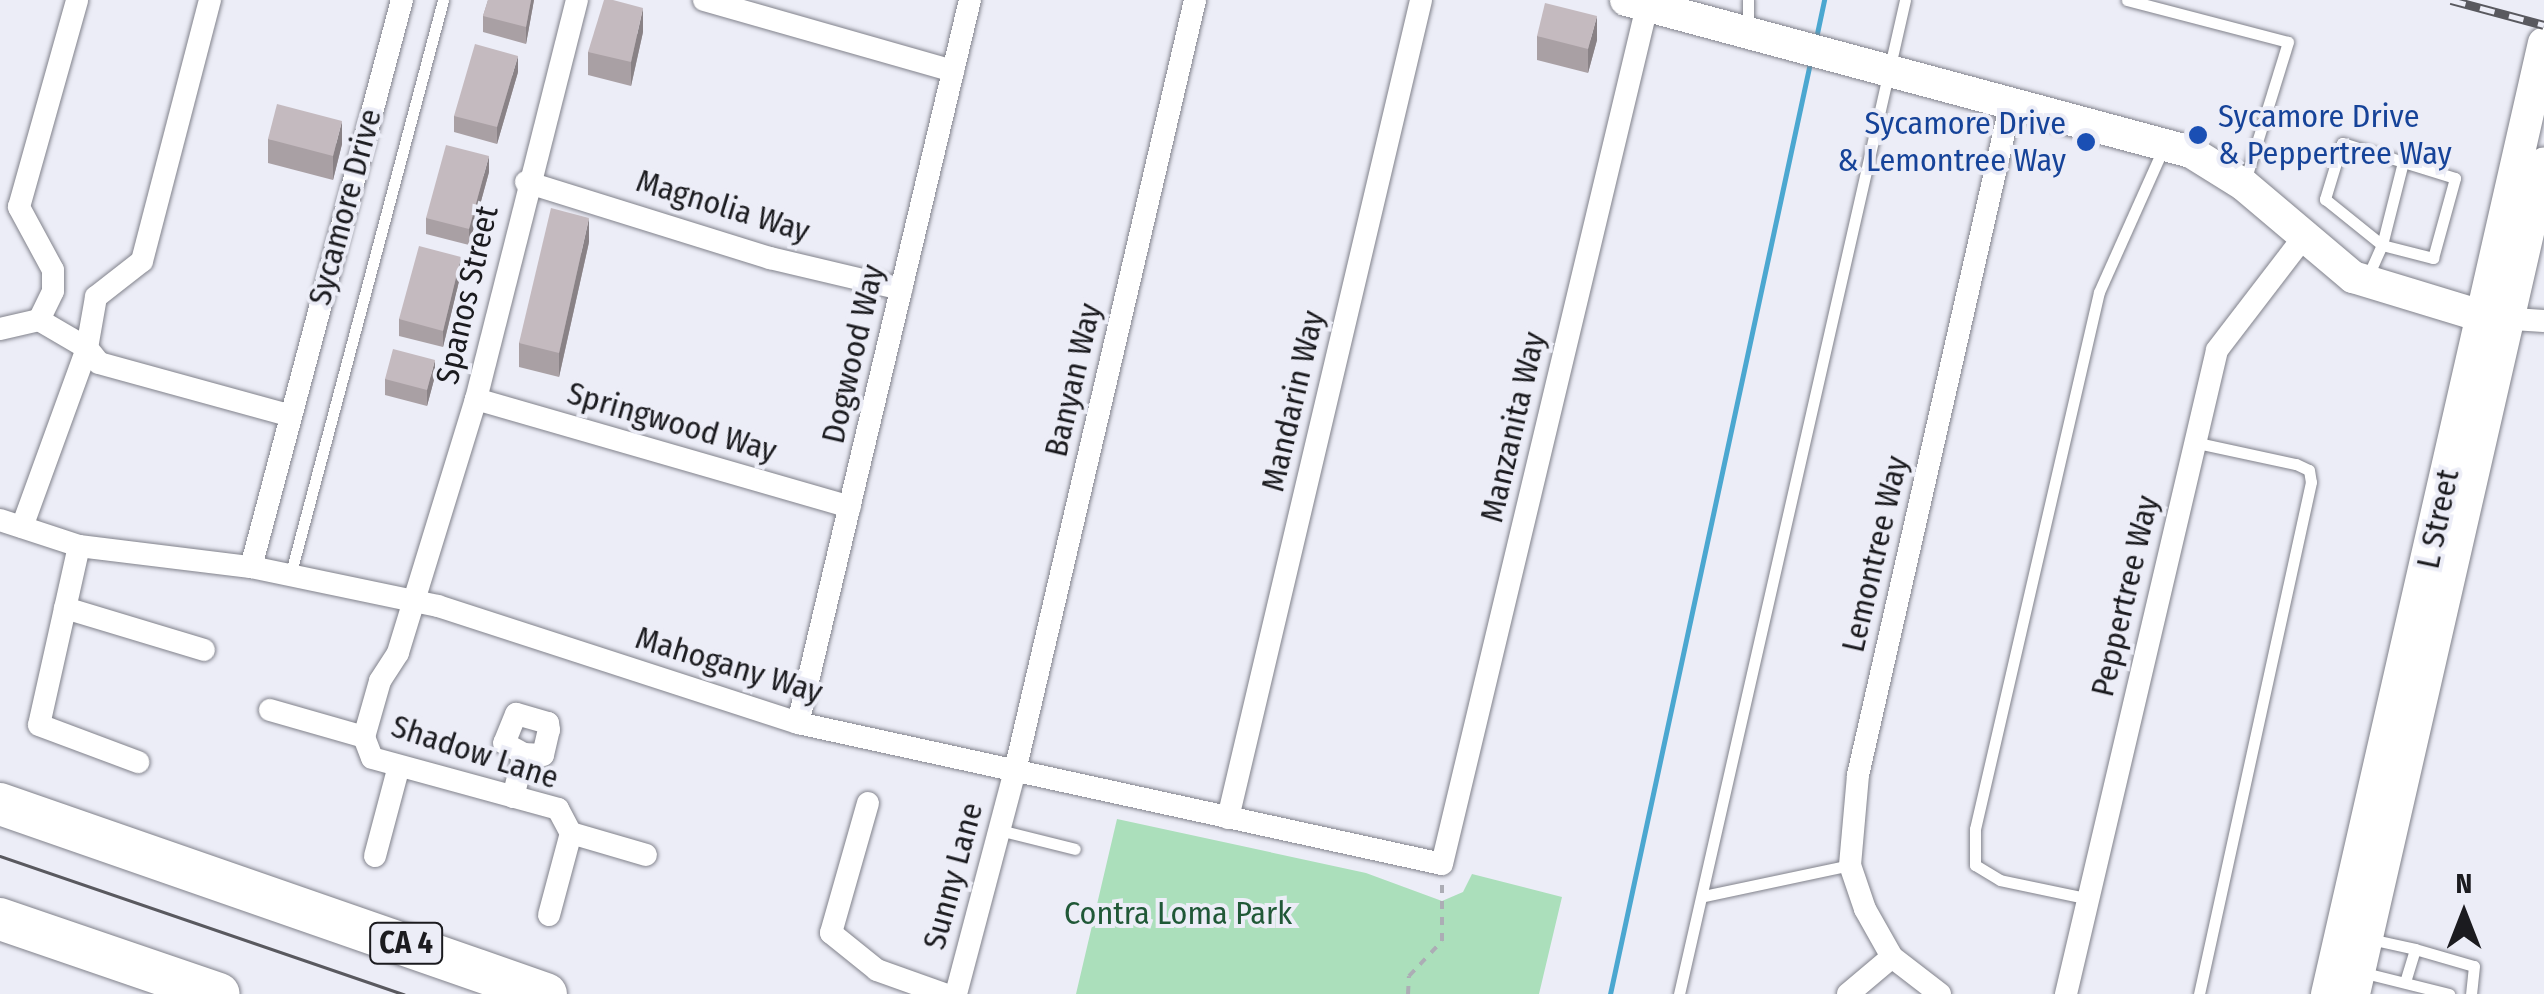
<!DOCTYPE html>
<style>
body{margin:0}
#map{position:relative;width:2544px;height:994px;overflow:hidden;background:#ecedf7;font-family:"Fira Sans Condensed",sans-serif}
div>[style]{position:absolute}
.green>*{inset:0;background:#abdfbb}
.stream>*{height:5px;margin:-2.5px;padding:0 2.5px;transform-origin:2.5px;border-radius:2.5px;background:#4ba7d0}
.path>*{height:4px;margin-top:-2px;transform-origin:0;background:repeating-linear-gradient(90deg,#acadb5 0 8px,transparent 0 16px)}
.roads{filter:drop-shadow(0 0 2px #81828b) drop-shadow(0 0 2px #81828b)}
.lane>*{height:11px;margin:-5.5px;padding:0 5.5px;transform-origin:5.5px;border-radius:5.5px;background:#fff}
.street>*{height:22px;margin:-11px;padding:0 11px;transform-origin:11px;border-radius:11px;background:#fff}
.secondary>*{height:32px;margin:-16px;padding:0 16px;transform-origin:16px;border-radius:16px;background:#fff}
.highway>*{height:42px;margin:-21px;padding:0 21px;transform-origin:21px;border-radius:21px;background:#fff}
.tram>*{height:2.5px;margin:-1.25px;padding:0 1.25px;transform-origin:1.25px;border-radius:1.25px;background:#59595f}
.rail>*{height:9px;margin-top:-4.5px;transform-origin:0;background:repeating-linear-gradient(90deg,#ecedf7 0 15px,#59595f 0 30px);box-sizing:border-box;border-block:2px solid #59595f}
.wall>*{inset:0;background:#a9a0a4}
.shaded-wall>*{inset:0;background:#898286}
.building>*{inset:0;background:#c4babf}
.dots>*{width:28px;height:28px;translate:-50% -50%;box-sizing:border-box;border:5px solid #ecedf7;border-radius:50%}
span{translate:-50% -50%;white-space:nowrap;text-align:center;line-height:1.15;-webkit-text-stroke:8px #ecedf7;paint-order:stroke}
.shield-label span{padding:2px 8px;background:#ecedf7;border:2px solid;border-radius:8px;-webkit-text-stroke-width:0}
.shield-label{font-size:30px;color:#1b1b1f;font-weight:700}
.transit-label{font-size:32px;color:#164399}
.left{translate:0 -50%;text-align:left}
.right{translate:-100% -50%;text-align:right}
.street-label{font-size:32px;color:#1b1b1f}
.park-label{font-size:32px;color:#205837}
.north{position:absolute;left:2414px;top:864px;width:100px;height:100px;-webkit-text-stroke:8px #ecedf7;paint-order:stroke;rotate:0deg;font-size:28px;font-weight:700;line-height:40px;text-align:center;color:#1b1b1f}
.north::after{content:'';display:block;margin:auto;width:35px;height:45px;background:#1b1b1f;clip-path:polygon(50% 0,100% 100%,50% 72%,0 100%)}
</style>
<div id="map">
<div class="green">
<i style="clip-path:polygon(1117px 819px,1366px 873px,1442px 901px,1463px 892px,1472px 874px,1562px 897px,1539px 994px,1076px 994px)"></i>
</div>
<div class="stream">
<i style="left:1816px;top:38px;width:39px;rotate:-78deg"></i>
<i style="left:1610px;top:994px;width:952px;rotate:-77.88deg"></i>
</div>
<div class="path">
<i style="left:1408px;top:994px;width:18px;rotate:-87deg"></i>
<i style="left:1409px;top:976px;width:48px;rotate:-46.7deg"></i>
<i style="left:1442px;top:941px;width:57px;rotate:-90deg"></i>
</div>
<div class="roads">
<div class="lane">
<i style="left:2127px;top:0;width:166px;rotate:14.6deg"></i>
<i style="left:2288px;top:42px;width:145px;rotate:107.2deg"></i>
<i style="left:1748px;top:28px;width:28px;rotate:-90deg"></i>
<i style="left:2368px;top:276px;width:34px;rotate:-66deg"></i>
<i style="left:2382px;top:245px;width:53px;rotate:14.3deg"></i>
<i style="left:2433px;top:258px;width:83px;rotate:-74.6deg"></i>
<i style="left:2455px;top:178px;width:118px;rotate:-162.8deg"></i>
<i style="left:2342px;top:143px;width:59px;rotate:106.9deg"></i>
<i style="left:2325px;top:199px;width:73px;rotate:38.9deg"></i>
<i style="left:2382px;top:245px;width:86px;rotate:-75.8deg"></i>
<i style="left:2193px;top:442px;width:105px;rotate:12.1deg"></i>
<i style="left:2296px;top:464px;width:14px;rotate:25deg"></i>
<i style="left:2309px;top:470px;width:12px;rotate:81deg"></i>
<i style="left:2311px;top:482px;width:524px;rotate:102.34deg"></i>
<i style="left:290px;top:576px;width:596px;rotate:-75.12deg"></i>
<i style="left:999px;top:830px;width:78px;rotate:14deg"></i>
<i style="left:1704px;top:896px;width:149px;rotate:-12deg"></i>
<i style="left:2090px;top:899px;width:92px;rotate:-168.1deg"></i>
<i style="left:2000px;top:880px;width:29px;rotate:-149deg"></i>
<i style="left:1975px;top:865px;width:36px;rotate:-90deg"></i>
<i style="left:1975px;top:829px;width:551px;rotate:-77deg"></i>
<i style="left:2099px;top:292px;width:159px;rotate:-65.9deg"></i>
<i style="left:2370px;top:939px;width:46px;rotate:12.5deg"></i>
<i style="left:2361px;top:972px;width:91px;rotate:14deg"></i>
<i style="left:2405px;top:982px;width:34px;rotate:-73deg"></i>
<i style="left:2415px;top:949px;width:61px;rotate:16.1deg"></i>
<i style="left:2474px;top:966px;width:28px;rotate:96deg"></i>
<i style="left:1679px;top:994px;width:1019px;rotate:-77.19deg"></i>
</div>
<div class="street">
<i style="left:577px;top:0;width:412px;rotate:104.2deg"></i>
<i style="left:476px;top:399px;width:266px;rotate:107.1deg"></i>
<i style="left:398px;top:653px;width:33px;rotate:123deg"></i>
<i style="left:380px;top:681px;width:58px;rotate:105.9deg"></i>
<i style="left:364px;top:737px;width:22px;rotate:69deg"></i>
<i style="left:372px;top:758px;width:193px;rotate:15.3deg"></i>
<i style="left:558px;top:809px;width:27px;rotate:62deg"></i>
<i style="left:571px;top:833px;width:78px;rotate:16.3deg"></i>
<i style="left:704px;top:0;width:259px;rotate:15.9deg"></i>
<i style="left:526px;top:182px;width:256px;rotate:17.3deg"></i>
<i style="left:770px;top:258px;width:135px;rotate:13.3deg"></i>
<i style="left:2498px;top:318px;width:46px;rotate:3.7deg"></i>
<i style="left:39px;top:320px;width:32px;rotate:-64deg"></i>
<i style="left:53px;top:291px;width:21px;rotate:-90deg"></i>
<i style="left:53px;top:270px;width:72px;rotate:-118.4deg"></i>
<i style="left:19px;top:207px;width:215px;rotate:-74.3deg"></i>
<i style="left:0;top:329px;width:40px;rotate:-13deg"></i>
<i style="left:39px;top:320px;width:56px;rotate:30.3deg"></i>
<i style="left:87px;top:348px;width:19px;rotate:51deg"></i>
<i style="left:99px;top:363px;width:196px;rotate:15.4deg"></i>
<i style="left:476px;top:399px;width:389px;rotate:16.1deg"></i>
<i style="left:0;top:520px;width:83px;rotate:18.2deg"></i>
<i style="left:79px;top:546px;width:173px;rotate:7deg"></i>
<i style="left:251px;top:567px;width:191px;rotate:11.8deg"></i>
<i style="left:438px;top:606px;width:379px;rotate:18deg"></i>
<i style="left:798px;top:723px;width:659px;rotate:12.35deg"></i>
<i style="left:1442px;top:864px;width:882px;rotate:-76.56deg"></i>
<i style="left:22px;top:527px;width:190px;rotate:-70deg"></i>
<i style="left:87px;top:348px;width:52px;rotate:-80deg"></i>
<i style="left:96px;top:297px;width:58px;rotate:-38deg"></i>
<i style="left:142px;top:261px;width:270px;rotate:-75.4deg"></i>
<i style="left:79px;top:546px;width:183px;rotate:102.6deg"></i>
<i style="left:39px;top:725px;width:106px;rotate:20.5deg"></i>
<i style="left:251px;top:567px;width:587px;rotate:-75.09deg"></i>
<i style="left:65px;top:608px;width:145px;rotate:16.8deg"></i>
<i style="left:270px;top:710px;width:98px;rotate:16deg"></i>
<i style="left:798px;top:723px;width:743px;rotate:-76.62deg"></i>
<i style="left:513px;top:797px;width:44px;rotate:-75.7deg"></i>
<i style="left:524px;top:754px;width:19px;rotate:3deg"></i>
<i style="left:543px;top:755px;width:26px;rotate:-77deg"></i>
<i style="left:549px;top:730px;width:7px;rotate:-98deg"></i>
<i style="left:548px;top:723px;width:33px;rotate:-164deg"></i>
<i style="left:516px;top:714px;width:31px;rotate:112deg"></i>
<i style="left:504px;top:743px;width:23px;rotate:29deg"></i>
<i style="left:868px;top:803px;width:135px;rotate:105.9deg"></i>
<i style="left:831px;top:933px;width:59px;rotate:38.8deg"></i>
<i style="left:877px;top:970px;width:71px;rotate:19.7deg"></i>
<i style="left:1228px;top:818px;width:840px;rotate:-76.72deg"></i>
<i style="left:375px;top:856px;width:93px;rotate:-75.1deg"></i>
<i style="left:549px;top:915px;width:85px;rotate:-75deg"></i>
<i style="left:956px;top:994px;width:227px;rotate:-75.2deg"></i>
<i style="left:1014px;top:775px;width:796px;rotate:-76.85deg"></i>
<i style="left:1848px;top:994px;width:57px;rotate:-40.1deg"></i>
<i style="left:1940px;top:994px;width:61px;rotate:-142.4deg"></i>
<i style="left:1892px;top:957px;width:55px;rotate:-119.4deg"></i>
<i style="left:1865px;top:909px;width:46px;rotate:-108.8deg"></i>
<i style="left:1850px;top:865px;width:90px;rotate:-84.9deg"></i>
<i style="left:1858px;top:775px;width:690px;rotate:-77.19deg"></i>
<i style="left:2066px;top:994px;width:661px;rotate:-76.8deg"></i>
<i style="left:2217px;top:350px;width:141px;rotate:-52.5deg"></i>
</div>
<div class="secondary">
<i style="left:1626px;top:0;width:585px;rotate:15.06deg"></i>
<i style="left:2191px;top:152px;width:62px;rotate:31.9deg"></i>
<i style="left:2244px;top:185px;width:143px;rotate:40.2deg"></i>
<i style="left:2353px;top:277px;width:134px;rotate:16.9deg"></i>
<i style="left:2327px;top:994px;width:975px;rotate:-77.15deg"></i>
<i style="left:2354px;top:994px;width:852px;rotate:-77.12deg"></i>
</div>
<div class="highway">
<i style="left:0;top:804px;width:578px;rotate:19.19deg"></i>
<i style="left:0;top:919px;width:231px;rotate:18.9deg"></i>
</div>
</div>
<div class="tram">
<i style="left:0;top:856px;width:427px;rotate:18.9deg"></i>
</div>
<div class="rail">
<i style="left:2451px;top:0;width:96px;rotate:15deg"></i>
</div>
<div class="wall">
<i style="clip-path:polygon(488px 0,534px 0,526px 44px,483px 32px,483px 16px)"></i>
<i style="clip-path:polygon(643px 32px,631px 86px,588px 75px,588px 52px)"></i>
<i style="clip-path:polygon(1537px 36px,1597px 40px,1588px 73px,1537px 60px)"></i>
<i style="clip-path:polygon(518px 72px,497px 144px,454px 132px,454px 116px)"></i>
<i style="clip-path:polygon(268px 139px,342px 144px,333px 180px,268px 163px)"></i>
<i style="clip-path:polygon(489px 172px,469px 245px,426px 234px,426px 218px)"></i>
<i style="clip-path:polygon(589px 242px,559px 377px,519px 367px,519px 343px)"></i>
<i style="clip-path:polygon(461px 273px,443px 347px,399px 336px,399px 319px)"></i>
<i style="clip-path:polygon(435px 376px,427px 406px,385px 395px,385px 379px)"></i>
</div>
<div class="shaded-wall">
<i style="clip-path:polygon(531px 0,534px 0,526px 44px,526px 27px)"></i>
<i style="clip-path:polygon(643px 8px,643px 32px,631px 86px,631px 62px)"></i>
<i style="clip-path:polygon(1597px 16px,1597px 40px,1588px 73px,1588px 49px)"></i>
<i style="clip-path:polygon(518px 56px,518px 72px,497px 144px,497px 127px)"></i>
<i style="clip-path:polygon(342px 121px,342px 144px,333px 180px,333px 156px)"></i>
<i style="clip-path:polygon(489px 156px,489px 172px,469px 245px,469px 229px)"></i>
<i style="clip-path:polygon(589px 218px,589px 242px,559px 377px,559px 353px)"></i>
<i style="clip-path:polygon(461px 257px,461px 273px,443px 347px,443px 331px)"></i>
<i style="clip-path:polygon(435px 360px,435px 376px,427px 406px,427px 390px)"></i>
</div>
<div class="building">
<i style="clip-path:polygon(488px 0,531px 0,526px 27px,483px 16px)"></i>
<i style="clip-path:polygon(604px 0,613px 0,643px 8px,631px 62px,588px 52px)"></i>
<i style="clip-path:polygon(1545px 3px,1597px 16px,1588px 49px,1537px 36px)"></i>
<i style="clip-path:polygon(475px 44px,518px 56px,497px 127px,454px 116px)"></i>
<i style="clip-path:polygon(277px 104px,342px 121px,333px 156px,268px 139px)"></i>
<i style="clip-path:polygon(446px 145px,489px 156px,469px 229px,426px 218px)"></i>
<i style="clip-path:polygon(551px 208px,589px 218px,559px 353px,519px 343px)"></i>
<i style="clip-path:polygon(419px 246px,461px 257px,443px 331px,399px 319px)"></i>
<i style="clip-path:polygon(393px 349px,435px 360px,427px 390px,385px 379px)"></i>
</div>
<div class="dots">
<i style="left:2198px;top:135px;background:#1a4fb4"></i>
<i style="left:2086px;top:142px;background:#1a4fb4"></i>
</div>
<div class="shield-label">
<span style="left:406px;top:943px">CA 4</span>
</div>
<div class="transit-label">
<span class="left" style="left:2218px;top:135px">Sycamore Drive<br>&amp; Peppertree Way</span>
<span class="right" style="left:2066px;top:142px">Sycamore Drive<br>&amp; Lemontree Way</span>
</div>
<div class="street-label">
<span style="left:723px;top:206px;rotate:17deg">Magnolia Way</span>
<span style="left:345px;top:207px;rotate:-75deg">Sycamore Drive</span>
<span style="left:467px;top:295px;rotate:-77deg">Spanos Street</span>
<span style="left:853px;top:354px;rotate:-77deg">Dogwood Way</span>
<span style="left:1073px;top:380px;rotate:-77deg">Banyan Way</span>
<span style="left:1293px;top:401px;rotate:-77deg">Mandarin Way</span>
<span style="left:672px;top:422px;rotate:16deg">Springwood Way</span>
<span style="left:1513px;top:427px;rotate:-77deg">Manzanita Way</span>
<span style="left:2438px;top:519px;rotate:-78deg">L Street</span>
<span style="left:1875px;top:554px;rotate:-77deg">Lemontree Way</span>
<span style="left:2125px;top:596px;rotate:-77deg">Peppertree Way</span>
<span style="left:729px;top:665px;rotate:17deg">Mahogany Way</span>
<span style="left:475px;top:752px;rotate:18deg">Shadow Lane</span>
<span style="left:953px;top:876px;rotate:-75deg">Sunny Lane</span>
</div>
<div class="park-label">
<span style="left:1178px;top:913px">Contra Loma Park</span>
</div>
<div class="north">N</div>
</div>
